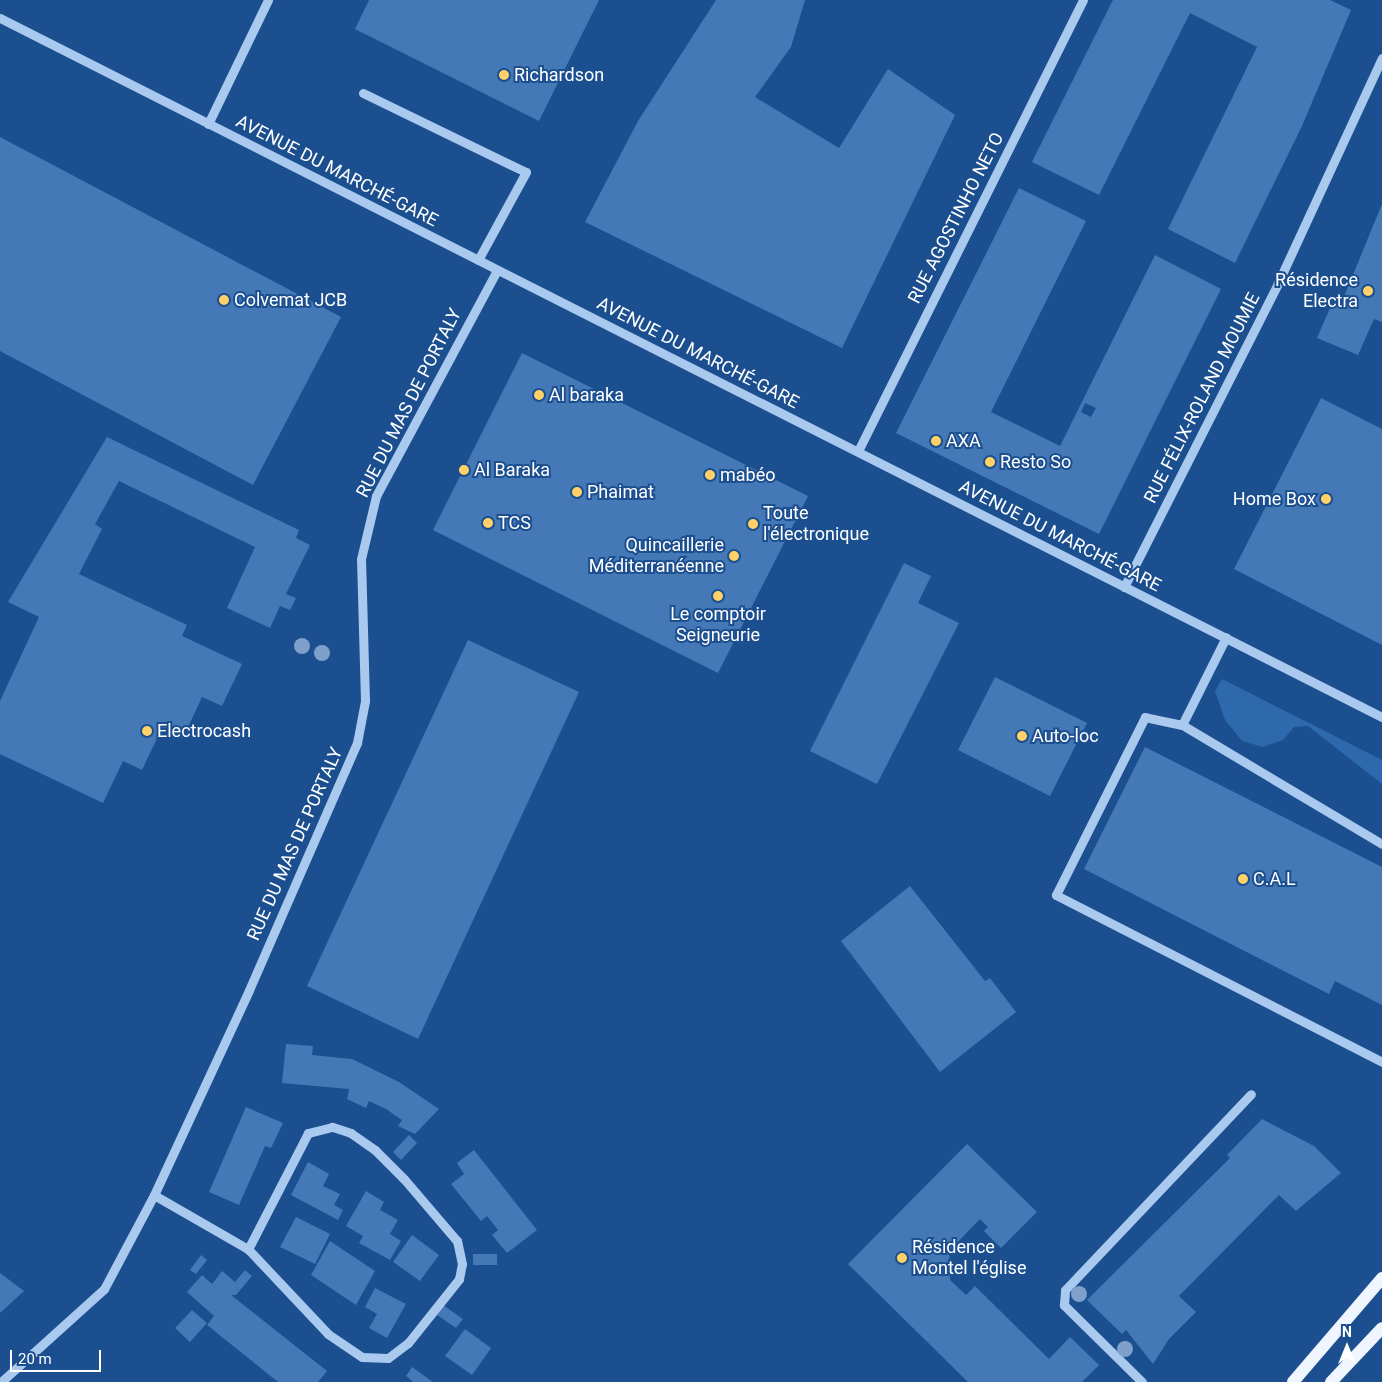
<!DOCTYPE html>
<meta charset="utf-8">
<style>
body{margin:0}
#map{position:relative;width:1382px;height:1382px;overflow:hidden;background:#1b4f8f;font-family:Roboto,sans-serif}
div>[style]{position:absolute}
.green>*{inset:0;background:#2e69ad}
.building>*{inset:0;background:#4478b7}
.minor>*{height:9px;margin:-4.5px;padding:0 4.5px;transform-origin:4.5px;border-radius:4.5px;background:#a9c9ee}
.major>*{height:12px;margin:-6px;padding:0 6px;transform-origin:6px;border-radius:6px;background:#f0f6ff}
.trees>*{width:16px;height:16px;margin:-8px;border-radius:50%;background:#7ea0ca}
.dots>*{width:14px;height:14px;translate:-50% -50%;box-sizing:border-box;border:2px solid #1b4f8f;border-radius:50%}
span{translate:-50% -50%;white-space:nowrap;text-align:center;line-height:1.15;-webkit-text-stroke:4px #1b4f8f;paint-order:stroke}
.poi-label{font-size:18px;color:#fff}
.left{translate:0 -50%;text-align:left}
.right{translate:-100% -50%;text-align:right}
.street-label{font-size:18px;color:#fff}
.north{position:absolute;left:1322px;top:1322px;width:50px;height:50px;-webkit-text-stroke:4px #1b4f8f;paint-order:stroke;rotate:0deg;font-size:14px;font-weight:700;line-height:20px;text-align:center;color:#fff}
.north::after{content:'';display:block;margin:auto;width:18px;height:22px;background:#fff;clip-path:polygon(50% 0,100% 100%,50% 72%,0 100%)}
.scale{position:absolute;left:10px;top:1350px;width:91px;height:22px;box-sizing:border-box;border:2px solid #fff;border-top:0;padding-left:6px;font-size:15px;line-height:18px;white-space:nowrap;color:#fff;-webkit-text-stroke:4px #1b4f8f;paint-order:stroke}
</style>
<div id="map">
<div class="green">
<i style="clip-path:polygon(1222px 679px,1382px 760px,1382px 784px,1308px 726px,1294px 727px,1283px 740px,1263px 747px,1242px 741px,1225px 720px,1215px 691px)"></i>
</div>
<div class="building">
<i style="clip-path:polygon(369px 0,599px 0,539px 121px,355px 29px)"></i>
<i style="clip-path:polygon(716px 0,805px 0,791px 47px,755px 97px,839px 148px,888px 69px,955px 115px,842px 348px,585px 222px,638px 121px)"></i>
<i style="clip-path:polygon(1113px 0,1330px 0,1351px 10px,1302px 126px,1235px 263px,1168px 229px,1257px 47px,1190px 13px,1099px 195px,1032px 162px)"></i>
<i style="clip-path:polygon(0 137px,341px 317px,253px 485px,0 351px)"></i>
<i style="clip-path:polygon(evenodd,1019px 188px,1086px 221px,991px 412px,1060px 446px,1155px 255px,1221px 289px,1099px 534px,896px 433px,1019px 188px,1085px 403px,1096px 408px,1091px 417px,1081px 412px,1085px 403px)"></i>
<i style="clip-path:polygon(1382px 204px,1382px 322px,1374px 319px,1358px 355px,1317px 338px,1333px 301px,1341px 304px)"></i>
<i style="clip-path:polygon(522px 353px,808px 496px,718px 673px,433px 530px)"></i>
<i style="clip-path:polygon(1321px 398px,1382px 429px,1382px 645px,1234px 569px)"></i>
<i style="clip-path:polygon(107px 437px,299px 530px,296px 538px,310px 545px,286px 594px,296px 598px,290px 610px,280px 606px,270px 628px,227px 608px,255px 547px,119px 481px,95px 524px,102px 529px,79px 574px,187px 625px,182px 636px,242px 664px,222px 706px,202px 697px,183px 738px,162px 728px,142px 770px,123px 761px,103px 803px,0 754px,0 701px,39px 617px,8px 602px)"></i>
<i style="clip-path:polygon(904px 563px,931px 576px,918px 603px,959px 623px,877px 784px,810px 751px)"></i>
<i style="clip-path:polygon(468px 640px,579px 692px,418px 1039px,307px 986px)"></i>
<i style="clip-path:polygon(995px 677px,1087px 723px,1050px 796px,958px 750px)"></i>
<i style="clip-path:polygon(1145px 747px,1382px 867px,1382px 1005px,1335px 981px,1329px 994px,1084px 869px)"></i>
<i style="clip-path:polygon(910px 886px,985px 981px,990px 978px,1016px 1012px,940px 1072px,841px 941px)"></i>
<i style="clip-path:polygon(286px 1044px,313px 1046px,312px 1055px,352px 1059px,399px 1082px,439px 1109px,415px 1134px,398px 1126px,402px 1120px,386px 1109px,369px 1101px,366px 1108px,347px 1099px,349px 1089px,282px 1083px)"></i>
<i style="clip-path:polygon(246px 1107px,283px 1123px,271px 1148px,265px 1146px,239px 1205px,209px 1192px)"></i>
<i style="clip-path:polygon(1262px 1119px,1314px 1146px,1341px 1173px,1296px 1211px,1279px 1195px,1179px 1296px,1196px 1312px,1169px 1339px,1153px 1364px,1126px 1330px,1122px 1334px,1087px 1300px,1230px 1158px,1227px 1155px)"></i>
<i style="clip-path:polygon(409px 1135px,417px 1143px,401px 1160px,393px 1152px)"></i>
<i style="clip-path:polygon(967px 1144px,1037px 1212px,1001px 1248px,984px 1231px,988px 1227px,980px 1219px,949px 1251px,950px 1280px,966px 1295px,975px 1286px,1049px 1359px,1070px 1337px,1099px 1365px,1082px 1382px,968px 1382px,848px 1264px)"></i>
<i style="clip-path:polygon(474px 1150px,537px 1230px,507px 1253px,492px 1235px,498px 1230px,487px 1216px,481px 1221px,451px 1184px,464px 1174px,457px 1163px)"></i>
<i style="clip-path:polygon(308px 1162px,329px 1174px,323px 1186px,340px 1194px,334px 1205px,343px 1210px,338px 1220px,291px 1195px)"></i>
<i style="clip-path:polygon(366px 1191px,384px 1202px,380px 1210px,398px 1220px,390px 1234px,401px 1241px,390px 1260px,359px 1243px,363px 1236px,346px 1226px)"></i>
<i style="clip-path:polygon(296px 1217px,330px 1234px,315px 1264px,280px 1247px)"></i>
<i style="clip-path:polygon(412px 1235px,439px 1255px,420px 1281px,393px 1262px)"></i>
<i style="clip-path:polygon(330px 1241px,375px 1271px,356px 1305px,311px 1275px)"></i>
<i style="clip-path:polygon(473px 1254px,497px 1254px,497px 1265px,473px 1265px)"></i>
<i style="clip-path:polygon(201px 1255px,207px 1260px,196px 1274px,190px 1270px)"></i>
<i style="clip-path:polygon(245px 1270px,252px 1276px,236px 1295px,231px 1295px,327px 1371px,318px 1382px,278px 1382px,207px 1325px,214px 1316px,187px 1292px,202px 1275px,212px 1284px,222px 1271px,235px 1282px)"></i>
<i style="clip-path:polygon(0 1273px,24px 1291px,0 1313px)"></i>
<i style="clip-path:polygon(375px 1288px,406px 1304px,387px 1338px,369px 1328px,377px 1314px,365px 1307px)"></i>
<i style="clip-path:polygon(443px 1305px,463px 1319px,456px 1328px,437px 1315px)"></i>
<i style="clip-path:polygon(192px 1310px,207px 1323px,190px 1342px,175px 1328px)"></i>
<i style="clip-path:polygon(465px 1329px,491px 1348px,472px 1375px,445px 1356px)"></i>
<i style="clip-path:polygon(412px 1367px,433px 1382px,413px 1382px,406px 1376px)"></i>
</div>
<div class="minor">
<i style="left:0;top:18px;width:1549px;rotate:26.83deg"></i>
<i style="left:363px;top:93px;width:181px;rotate:25.9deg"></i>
<i style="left:526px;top:172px;width:100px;rotate:118.6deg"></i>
<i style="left:208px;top:124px;width:138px;rotate:-64.2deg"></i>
<i style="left:858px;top:451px;width:504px;rotate:-63.49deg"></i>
<i style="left:1124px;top:587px;width:339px;rotate:-63.1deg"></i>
<i style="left:1277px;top:285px;width:250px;rotate:-65.2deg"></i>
<i style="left:1182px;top:725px;width:98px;rotate:-63.4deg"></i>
<i style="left:1382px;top:844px;width:233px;rotate:-149.2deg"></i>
<i style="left:1182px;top:725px;width:38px;rotate:-168deg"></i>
<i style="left:1145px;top:717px;width:199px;rotate:116.6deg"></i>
<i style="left:1056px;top:895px;width:366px;rotate:27.1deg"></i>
<i style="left:154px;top:1195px;width:108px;rotate:29.9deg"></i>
<i style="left:248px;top:1249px;width:117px;rotate:46.7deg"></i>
<i style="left:328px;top:1334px;width:41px;rotate:34.1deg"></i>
<i style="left:362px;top:1357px;width:26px;rotate:2deg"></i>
<i style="left:388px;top:1358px;width:25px;rotate:-37deg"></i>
<i style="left:408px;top:1343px;width:82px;rotate:-51.4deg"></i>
<i style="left:459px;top:1279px;width:15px;rotate:-79deg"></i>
<i style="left:462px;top:1264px;width:24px;rotate:-102deg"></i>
<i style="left:457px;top:1241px;width:82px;rotate:-130.5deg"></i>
<i style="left:404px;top:1179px;width:41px;rotate:-135deg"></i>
<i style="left:375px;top:1150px;width:29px;rotate:-145deg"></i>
<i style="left:351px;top:1133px;width:20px;rotate:-162deg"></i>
<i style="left:332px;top:1127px;width:25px;rotate:166deg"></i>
<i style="left:308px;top:1133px;width:131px;rotate:117.3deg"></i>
<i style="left:1px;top:1382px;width:139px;rotate:-42.1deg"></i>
<i style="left:104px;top:1289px;width:106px;rotate:-62deg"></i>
<i style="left:154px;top:1195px;width:226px;rotate:-65.1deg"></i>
<i style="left:249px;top:990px;width:270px;rotate:-66.4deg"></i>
<i style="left:357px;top:743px;width:43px;rotate:-79.2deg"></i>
<i style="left:365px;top:701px;width:142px;rotate:-91.6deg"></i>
<i style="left:361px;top:559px;width:65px;rotate:-76.6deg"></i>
<i style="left:376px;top:496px;width:256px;rotate:-61.8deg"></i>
<i style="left:1142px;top:1382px;width:110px;rotate:-135.4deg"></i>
<i style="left:1064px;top:1305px;width:15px;rotate:-86deg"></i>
<i style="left:1065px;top:1290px;width:270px;rotate:-46.5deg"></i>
</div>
<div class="major">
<i style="left:1293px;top:1382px;width:137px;rotate:-49.4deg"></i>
<i style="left:1331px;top:1382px;width:74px;rotate:-46.6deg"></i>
</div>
<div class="trees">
<i style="left:302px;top:646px"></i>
<i style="left:322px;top:653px"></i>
<i style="left:1079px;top:1294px"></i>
<i style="left:1125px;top:1349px"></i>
</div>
<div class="dots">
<i style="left:504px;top:75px;background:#ffd166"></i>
<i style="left:1368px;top:291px;background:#ffd166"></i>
<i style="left:224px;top:300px;background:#ffd166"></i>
<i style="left:539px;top:395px;background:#ffd166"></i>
<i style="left:936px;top:441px;background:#ffd166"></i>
<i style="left:990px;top:462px;background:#ffd166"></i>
<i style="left:464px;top:470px;background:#ffd166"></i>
<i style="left:710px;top:475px;background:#ffd166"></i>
<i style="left:577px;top:492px;background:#ffd166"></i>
<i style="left:1326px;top:499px;background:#ffd166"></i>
<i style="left:488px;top:523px;background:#ffd166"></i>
<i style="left:753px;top:524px;background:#ffd166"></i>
<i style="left:734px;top:556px;background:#ffd166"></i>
<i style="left:718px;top:596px;background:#ffd166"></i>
<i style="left:147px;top:731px;background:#ffd166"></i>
<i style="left:1022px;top:736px;background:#ffd166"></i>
<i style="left:1243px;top:879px;background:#ffd166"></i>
<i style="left:902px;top:1258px;background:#ffd166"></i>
</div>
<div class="poi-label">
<span class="left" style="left:514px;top:75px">Richardson</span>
<span class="right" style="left:1358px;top:291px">Résidence<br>Electra</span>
<span class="left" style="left:234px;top:300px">Colvemat JCB</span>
<span class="left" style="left:549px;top:395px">Al baraka</span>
<span class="left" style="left:946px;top:441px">AXA</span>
<span class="left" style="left:1000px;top:462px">Resto So</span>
<span class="left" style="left:474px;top:470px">Al Baraka</span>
<span class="left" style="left:720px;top:475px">mabéo</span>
<span class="left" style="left:587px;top:492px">Phaimat</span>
<span class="right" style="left:1316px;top:499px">Home Box</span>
<span class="left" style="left:763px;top:524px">Toute<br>l'électronique</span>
<span class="left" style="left:498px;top:523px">TCS</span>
<span class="right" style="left:724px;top:556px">Quincaillerie<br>Méditerranéenne</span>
<span style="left:718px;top:625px">Le comptoir<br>Seigneurie</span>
<span class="left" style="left:157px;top:731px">Electrocash</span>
<span class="left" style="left:1032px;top:736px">Auto-loc</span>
<span class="left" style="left:1253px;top:879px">C.A.L</span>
<span class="left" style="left:912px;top:1258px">Résidence<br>Montel l'église</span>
</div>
<div class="street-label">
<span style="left:337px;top:171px;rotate:27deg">AVENUE DU MARCHÉ-GARE</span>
<span style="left:956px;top:218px;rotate:-63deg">RUE AGOSTINHO NETO</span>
<span style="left:698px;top:353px;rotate:27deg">AVENUE DU MARCHÉ-GARE</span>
<span style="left:1202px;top:398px;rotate:-63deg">RUE FÉLIX-ROLAND MOUMIE</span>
<span style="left:409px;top:403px;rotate:-63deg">RUE DU MAS DE PORTALY</span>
<span style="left:1060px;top:536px;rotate:27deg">AVENUE DU MARCHÉ-GARE</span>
<span style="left:295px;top:844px;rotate:-66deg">RUE DU MAS DE PORTALY</span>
</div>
<div class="north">N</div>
<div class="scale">20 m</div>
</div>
